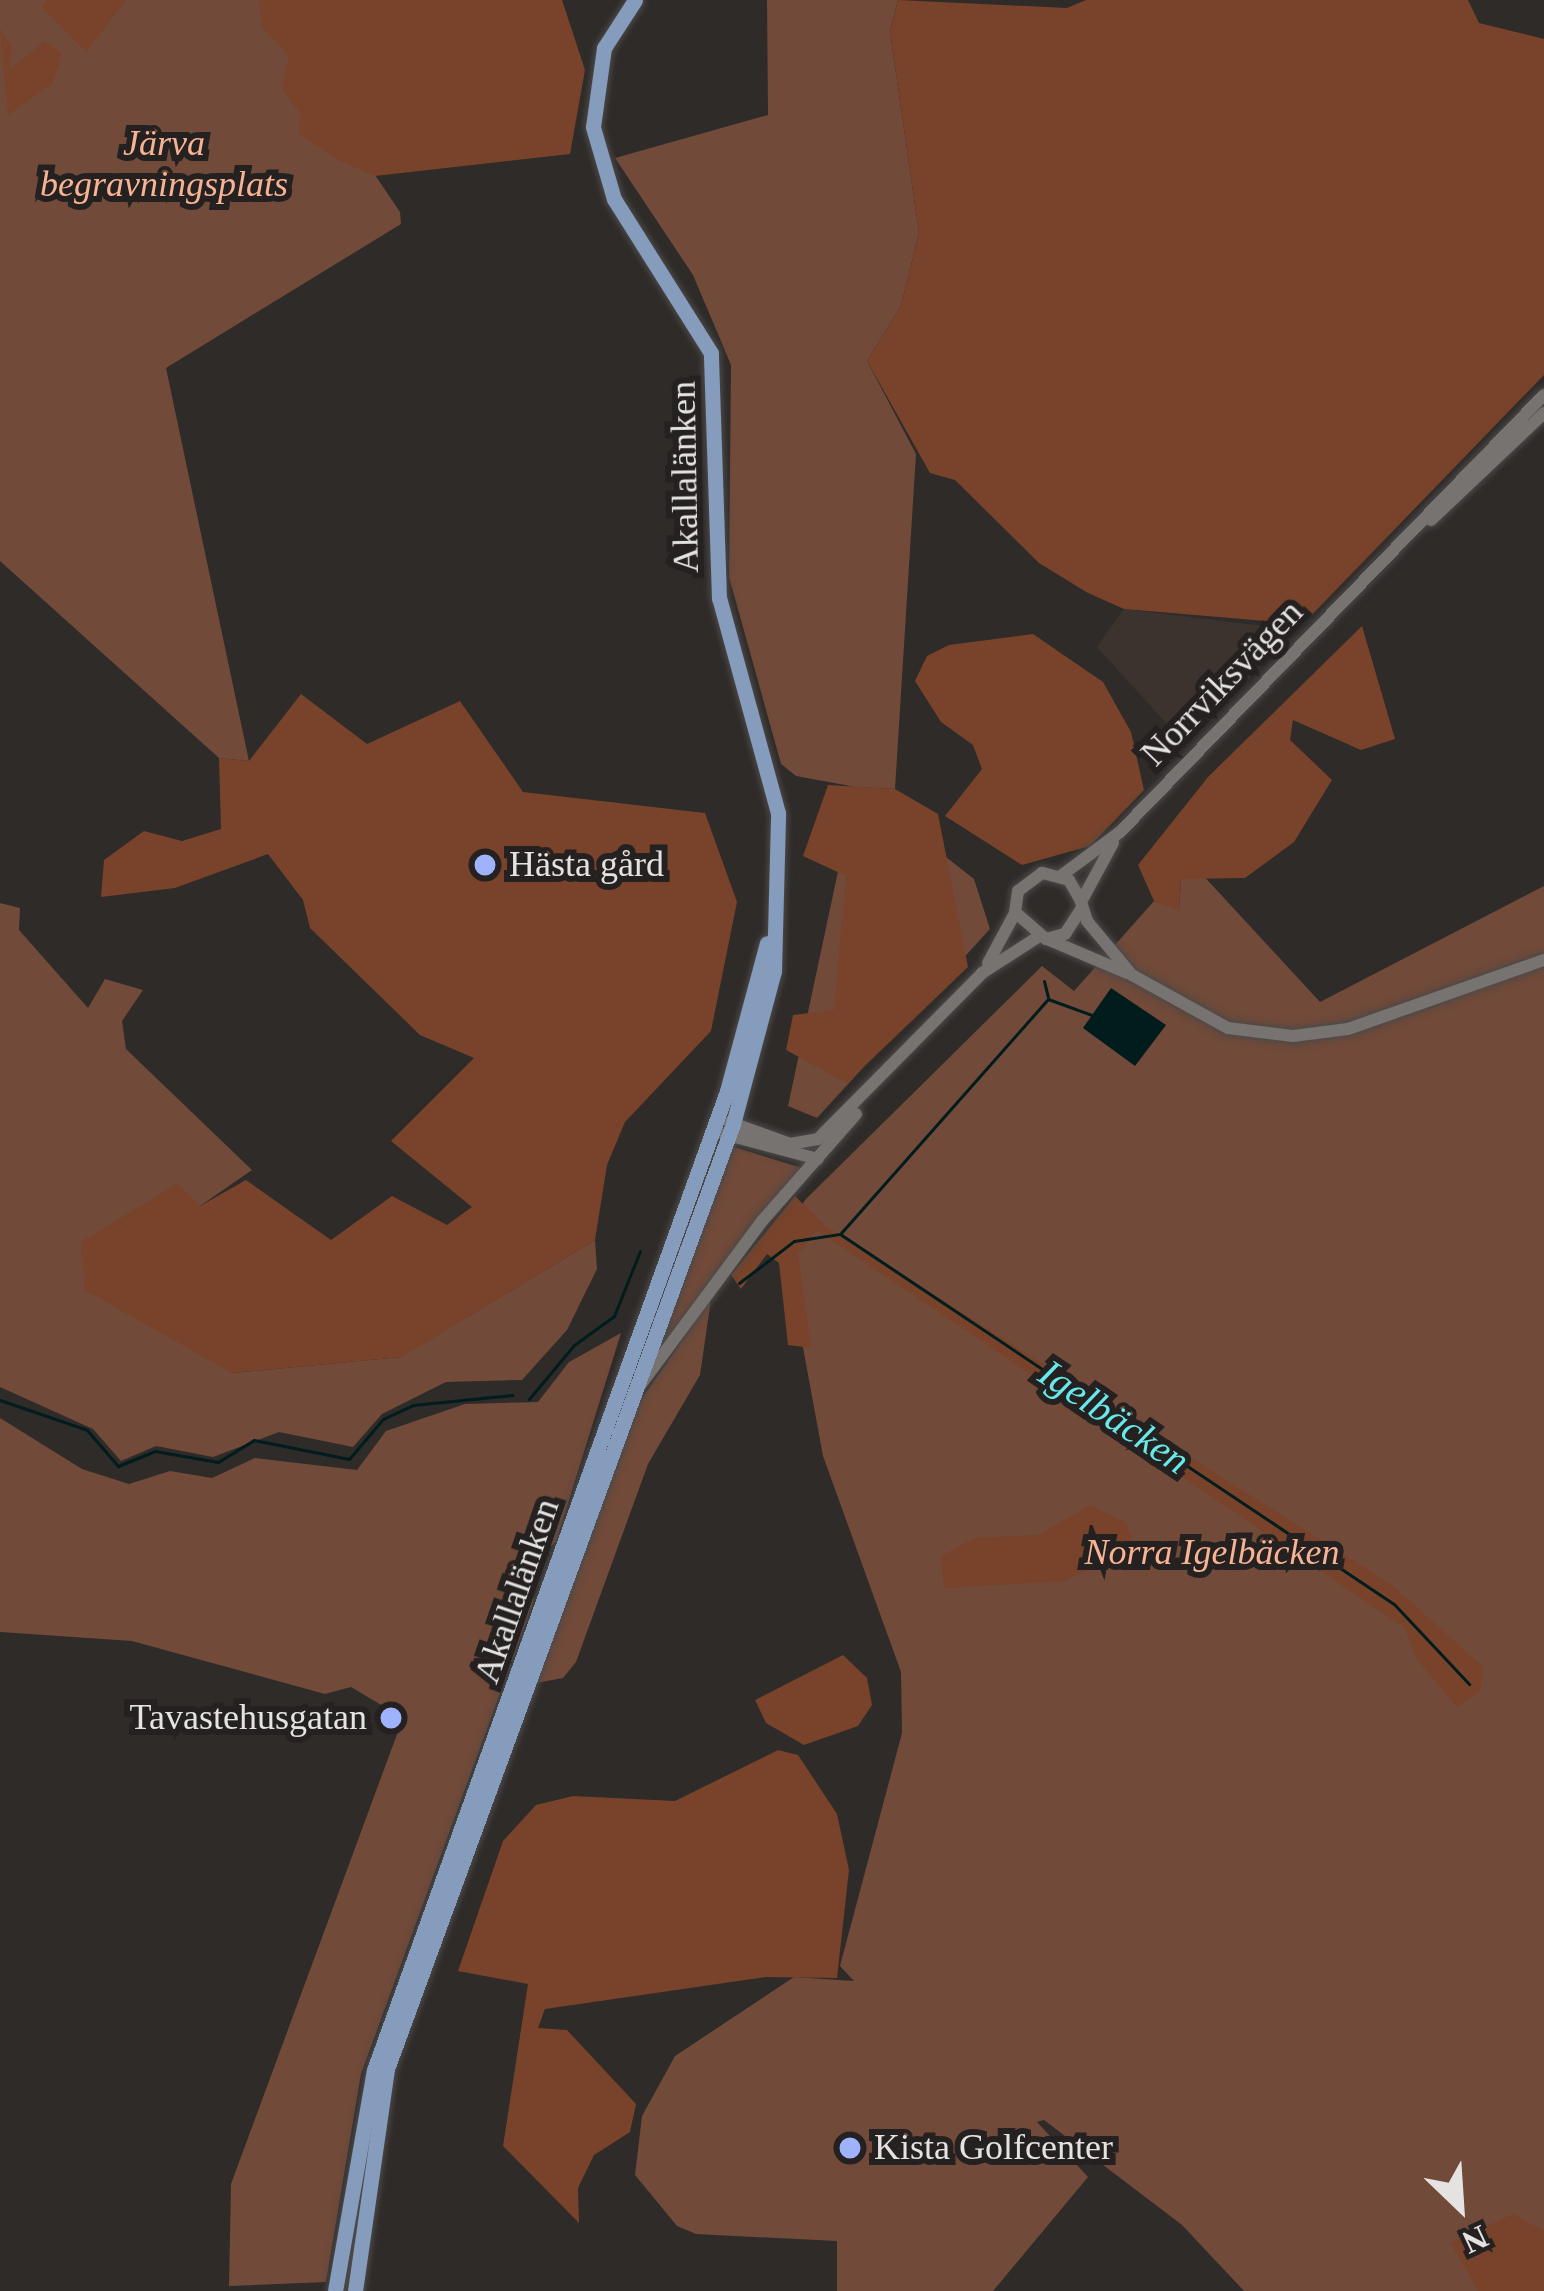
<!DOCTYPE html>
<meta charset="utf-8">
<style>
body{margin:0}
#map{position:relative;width:1544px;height:2291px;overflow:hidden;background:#2e2b29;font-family:Georgia,serif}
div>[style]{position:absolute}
.built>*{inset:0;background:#3c322e}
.green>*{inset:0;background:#714a39}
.forest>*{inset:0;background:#78432a}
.water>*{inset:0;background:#011c1c}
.stream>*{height:3px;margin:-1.5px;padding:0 1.5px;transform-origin:1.5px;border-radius:1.5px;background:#011c1c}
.roads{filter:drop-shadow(0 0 3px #4c4948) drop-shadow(0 0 3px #4c4948)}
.minor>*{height:12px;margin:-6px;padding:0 6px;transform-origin:6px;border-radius:6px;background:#777371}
.major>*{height:15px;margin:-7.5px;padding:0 7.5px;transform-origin:7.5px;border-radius:7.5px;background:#859cbc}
.dots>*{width:33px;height:33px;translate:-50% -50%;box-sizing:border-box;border:6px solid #242120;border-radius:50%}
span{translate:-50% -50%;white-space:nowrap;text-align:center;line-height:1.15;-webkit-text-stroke:12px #242120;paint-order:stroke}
.park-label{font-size:36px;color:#f7b394;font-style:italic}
.street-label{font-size:36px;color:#e5e3e2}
.poi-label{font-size:36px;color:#e5e3e2}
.left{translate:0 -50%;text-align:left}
.right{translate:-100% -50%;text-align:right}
.water-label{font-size:39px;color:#69e9e9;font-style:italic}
.north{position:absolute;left:1400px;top:2147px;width:120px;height:120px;-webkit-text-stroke:9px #242120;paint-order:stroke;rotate:155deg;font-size:33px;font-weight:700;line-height:48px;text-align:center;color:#e5e3e2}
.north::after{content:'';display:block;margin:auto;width:42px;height:54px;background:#e5e3e2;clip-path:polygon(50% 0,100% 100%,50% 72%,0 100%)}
</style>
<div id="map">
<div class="built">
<i style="clip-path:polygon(1124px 609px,1297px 630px,1185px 744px,1097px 647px)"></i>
</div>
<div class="green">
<i style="clip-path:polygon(0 0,296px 0,346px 132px,400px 212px,401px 224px,166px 368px,249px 761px,219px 758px,0 561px)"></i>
<i style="clip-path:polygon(767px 0,898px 0,890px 32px,919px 233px,901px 306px,867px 361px,916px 454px,895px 789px,857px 787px,974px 879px,990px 929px,817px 1118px,788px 1106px,856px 787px,796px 776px,781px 764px,729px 577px,731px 365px,693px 275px,615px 158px,768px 115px)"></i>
<i style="clip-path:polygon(1200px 872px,1320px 1002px,1544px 886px,1544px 2291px,1244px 2291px,1182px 2225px,1044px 2120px,1037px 2122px,1088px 2177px,993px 2291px,837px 2291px,837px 2241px,696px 2234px,677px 2226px,635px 2175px,642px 2116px,675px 2056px,794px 1977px,854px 1981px,840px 1966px,902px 1733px,901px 1672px,823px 1456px,783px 1239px,805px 1200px,1042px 966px,1074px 991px,1154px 901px,1179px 909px,1181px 879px)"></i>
<i style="clip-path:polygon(0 903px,20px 908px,19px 930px,88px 1008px,105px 979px,143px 990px,122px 1021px,126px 1049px,252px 1170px,200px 1206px,232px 1373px,400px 1357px,595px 1240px,597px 1269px,567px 1330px,522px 1380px,446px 1382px,382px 1414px,353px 1447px,279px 1432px,213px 1457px,156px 1446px,121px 1461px,93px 1429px,0 1387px)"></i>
<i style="clip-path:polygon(734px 1147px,802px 1168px,649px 1366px,731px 1151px)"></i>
<i style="clip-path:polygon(711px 1299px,700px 1375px,648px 1464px,576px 1662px,563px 1678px,536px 1683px,631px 1414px)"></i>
<i style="clip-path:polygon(621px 1333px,556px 1542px,537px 1558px,533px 1603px,361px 2074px,326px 2282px,229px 2286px,231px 2184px,403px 1718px,351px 1687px,325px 1694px,132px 1641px,0 1632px,0 1418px,82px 1469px,129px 1484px,170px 1471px,212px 1478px,255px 1458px,357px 1470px,386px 1431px,465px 1404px,538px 1402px,569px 1362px)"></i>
</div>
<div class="forest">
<i style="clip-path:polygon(47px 0,126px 0,86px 52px,41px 6px)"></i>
<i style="clip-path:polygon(259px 0,562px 0,585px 70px,570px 154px,375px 176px,340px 161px,299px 134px,300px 113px,281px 88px,289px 56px,262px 27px)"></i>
<i style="clip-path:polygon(898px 0,1067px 8px,1086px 0,1468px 0,1479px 23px,1544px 39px,1544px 375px,1303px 624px,1124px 609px,1088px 593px,1039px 563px,955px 480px,930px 473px,867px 361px,901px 306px,919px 233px,890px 32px)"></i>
<i style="clip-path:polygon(0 29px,12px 46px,9px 70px,45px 41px,62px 54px,53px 83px,8px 115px)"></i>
<i style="clip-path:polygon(1362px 626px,1395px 739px,1361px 750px,1293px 720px,1290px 740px,1332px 780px,1294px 842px,1245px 878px,1181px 879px,1179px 910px,1154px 901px,1138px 865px,1208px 777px)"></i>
<i style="clip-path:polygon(1033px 634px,1103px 682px,1131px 732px,1144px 790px,1090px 846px,1022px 865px,945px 816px,982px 769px,973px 745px,941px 722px,915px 681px,927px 656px,949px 645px)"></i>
<i style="clip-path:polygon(301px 694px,367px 744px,460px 701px,523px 792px,705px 813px,737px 902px,711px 1031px,625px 1122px,607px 1165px,595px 1240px,401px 1357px,232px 1373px,85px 1290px,81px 1242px,177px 1184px,200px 1206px,246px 1180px,331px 1240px,392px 1196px,447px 1225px,472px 1207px,391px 1141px,474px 1058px,420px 1035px,310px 928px,303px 900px,268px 854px,175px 888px,101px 897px,104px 860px,144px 831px,182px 841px,221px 829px,219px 758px,249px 761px)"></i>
<i style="clip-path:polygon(828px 785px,895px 789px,938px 814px,968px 967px,847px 1083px,786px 1050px,793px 1015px,834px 1010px,846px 876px,803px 856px)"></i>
<i style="clip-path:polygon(795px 1196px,824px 1225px,1392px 1585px,1483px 1667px,1481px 1690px,1457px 1707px,1416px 1658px,1405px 1628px,817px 1230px,798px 1254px,811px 1348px,788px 1345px,779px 1263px,767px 1254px,741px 1289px,731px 1275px)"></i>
<i style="clip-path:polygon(1090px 1505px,1126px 1523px,1135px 1550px,1063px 1581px,944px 1588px,941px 1556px,975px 1538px,1039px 1535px)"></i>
<i style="clip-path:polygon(843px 1655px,867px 1678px,872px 1705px,858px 1726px,804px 1745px,766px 1723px,755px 1700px)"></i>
<i style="clip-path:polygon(778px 1750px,798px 1755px,837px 1814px,849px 1870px,837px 1978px,766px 1977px,545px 2009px,538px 2028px,567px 2030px,636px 2104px,630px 2132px,594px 2155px,578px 2188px,579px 2223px,503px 2146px,528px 1984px,458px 1971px,503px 1841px,536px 1805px,573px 1796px,675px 1801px)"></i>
<i style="clip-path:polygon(1513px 2214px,1544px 2231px,1544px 2291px,1478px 2291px,1451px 2243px)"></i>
</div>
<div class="water">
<i style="clip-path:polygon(1111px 988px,1166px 1025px,1135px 1066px,1083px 1028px)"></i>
</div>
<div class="stream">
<i style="left:1044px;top:981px;width:16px;rotate:76deg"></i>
<i style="left:841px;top:1233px;width:312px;rotate:-48.5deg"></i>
<i style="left:1048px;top:999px;width:47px;rotate:20deg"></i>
<i style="left:739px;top:1283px;width:69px;rotate:-37.4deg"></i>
<i style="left:794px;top:1241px;width:47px;rotate:-8.7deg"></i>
<i style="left:840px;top:1234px;width:666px;rotate:33.74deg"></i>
<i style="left:1394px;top:1604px;width:110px;rotate:46.8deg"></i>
<i style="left:529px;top:1399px;width:70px;rotate:-50.2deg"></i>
<i style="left:574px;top:1345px;width:49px;rotate:-35.9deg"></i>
<i style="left:614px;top:1316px;width:70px;rotate:-68.2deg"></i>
<i style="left:0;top:1400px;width:92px;rotate:19deg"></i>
<i style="left:87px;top:1430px;width:48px;rotate:49.3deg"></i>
<i style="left:118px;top:1466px;width:40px;rotate:-22deg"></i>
<i style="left:155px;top:1451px;width:64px;rotate:9.9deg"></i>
<i style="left:218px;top:1462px;width:42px;rotate:-31.4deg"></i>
<i style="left:254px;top:1440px;width:97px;rotate:11.3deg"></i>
<i style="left:349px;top:1459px;width:52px;rotate:-49.6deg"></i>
<i style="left:383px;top:1419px;width:33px;rotate:-25deg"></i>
<i style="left:413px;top:1405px;width:100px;rotate:-5.8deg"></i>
</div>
<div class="roads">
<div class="minor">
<i style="left:1431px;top:520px;width:156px;rotate:-43.4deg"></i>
<i style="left:1113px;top:843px;width:67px;rotate:118.5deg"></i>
<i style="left:1081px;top:902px;width:20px;rotate:72deg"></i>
<i style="left:1087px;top:921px;width:70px;rotate:50.2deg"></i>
<i style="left:1132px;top:975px;width:110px;rotate:28.9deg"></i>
<i style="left:1228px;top:1028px;width:65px;rotate:7deg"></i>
<i style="left:1293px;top:1036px;width:55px;rotate:-7.3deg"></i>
<i style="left:1348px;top:1029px;width:208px;rotate:-19.4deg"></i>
<i style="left:1062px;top:875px;width:72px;rotate:-36.6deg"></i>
<i style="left:1120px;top:832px;width:609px;rotate:-45.87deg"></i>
<i style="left:1081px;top:901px;width:24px;rotate:-120deg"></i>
<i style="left:1069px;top:880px;width:28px;rotate:-165deg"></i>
<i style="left:1042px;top:873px;width:30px;rotate:143deg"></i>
<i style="left:1018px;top:891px;width:21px;rotate:98deg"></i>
<i style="left:1015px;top:912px;width:41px;rotate:41.1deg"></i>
<i style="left:1046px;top:939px;width:20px;rotate:-15deg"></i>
<i style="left:1065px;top:934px;width:30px;rotate:-57deg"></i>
<i style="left:1047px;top:939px;width:87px;rotate:23deg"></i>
<i style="left:988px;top:963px;width:57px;rotate:-61.6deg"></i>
<i style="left:729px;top:1122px;width:65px;rotate:19.8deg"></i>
<i style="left:790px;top:1144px;width:28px;rotate:-10deg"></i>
<i style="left:818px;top:1139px;width:233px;rotate:-45.3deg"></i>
<i style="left:982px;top:973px;width:67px;rotate:-32.7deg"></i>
<i style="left:724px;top:1134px;width:97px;rotate:14.9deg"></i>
<i style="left:641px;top:1384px;width:204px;rotate:-53.4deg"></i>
<i style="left:763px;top:1220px;width:141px;rotate:-48.7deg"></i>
</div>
<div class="major">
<i style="left:335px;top:2291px;width:224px;rotate:-80deg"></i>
<i style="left:374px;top:2070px;width:1041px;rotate:-70.17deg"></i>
<i style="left:727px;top:1091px;width:153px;rotate:-74.9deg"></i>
<i style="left:355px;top:2291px;width:224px;rotate:-81.8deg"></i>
<i style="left:387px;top:2069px;width:1006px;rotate:-69.89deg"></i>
<i style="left:733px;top:1124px;width:158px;rotate:-75deg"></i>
<i style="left:774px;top:971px;width:158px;rotate:-88.5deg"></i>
<i style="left:778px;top:813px;width:223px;rotate:-105.3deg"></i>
<i style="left:719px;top:598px;width:245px;rotate:-91.9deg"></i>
<i style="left:711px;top:353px;width:182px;rotate:-122.2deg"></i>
<i style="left:614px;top:199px;width:75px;rotate:-106.3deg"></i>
<i style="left:593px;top:127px;width:80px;rotate:-82.1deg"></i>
<i style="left:604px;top:48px;width:57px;rotate:-57.1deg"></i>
</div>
</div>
<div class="dots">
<i style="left:485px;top:865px;background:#9fb3fd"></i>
<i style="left:391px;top:1718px;background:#9fb3fd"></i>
<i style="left:850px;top:2148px;background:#9fb3fd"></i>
</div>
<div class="park-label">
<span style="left:164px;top:164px">Järva<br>begravningsplats</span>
<span style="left:1212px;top:1553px">Norra Igelbäcken</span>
</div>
<div class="street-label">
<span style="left:685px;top:477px;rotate:-91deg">Akallalänken</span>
<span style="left:1222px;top:683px;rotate:-46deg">Norrviksvägen</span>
<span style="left:517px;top:1591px;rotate:-71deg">Akallalänken</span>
</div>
<div class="poi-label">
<span class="left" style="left:509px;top:865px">Hästa gård</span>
<span class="right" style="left:367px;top:1718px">Tavastehusgatan</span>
<span class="left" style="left:874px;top:2148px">Kista Golfcenter</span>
</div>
<div class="water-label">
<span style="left:1114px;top:1417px;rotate:34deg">Igelbäcken</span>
</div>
<div class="north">N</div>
</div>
